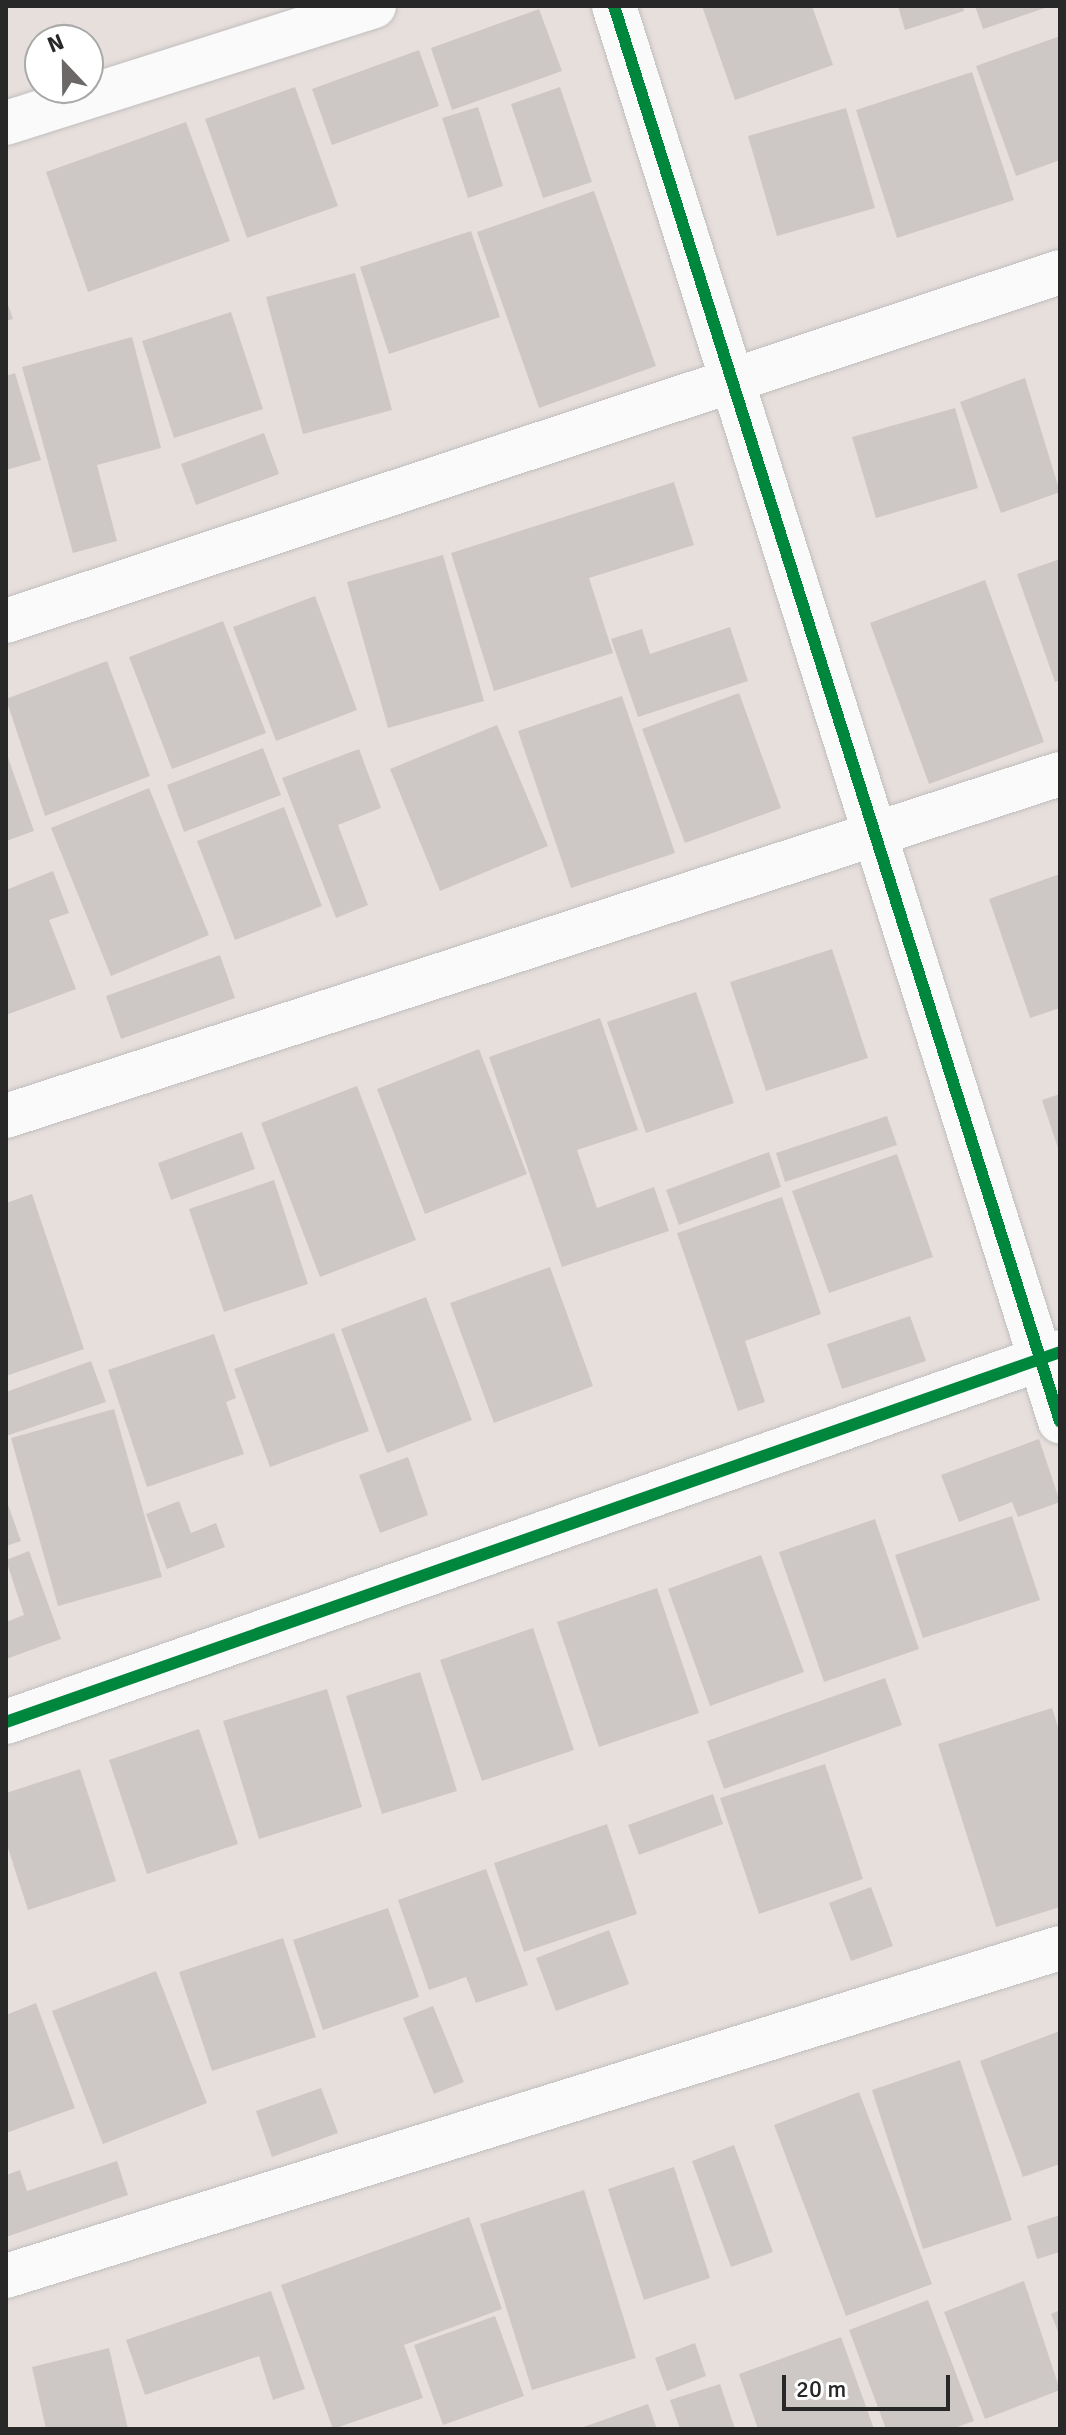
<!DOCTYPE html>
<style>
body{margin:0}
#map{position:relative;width:1066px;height:2435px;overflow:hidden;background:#e7dfdc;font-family:Signika,sans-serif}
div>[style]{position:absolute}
.building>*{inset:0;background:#cdc8c6}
.roads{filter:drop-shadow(0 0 2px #c0bebe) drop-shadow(0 0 2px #c0bebe)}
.street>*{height:44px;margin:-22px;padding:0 22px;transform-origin:22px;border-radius:22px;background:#fbfafa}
.cycleway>*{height:12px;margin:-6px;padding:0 6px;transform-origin:6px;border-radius:6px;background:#00873e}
span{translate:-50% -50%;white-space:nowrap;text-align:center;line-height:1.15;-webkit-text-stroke:7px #fff;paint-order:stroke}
.frame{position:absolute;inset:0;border:8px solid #282828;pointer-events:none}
.north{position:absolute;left:24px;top:24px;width:80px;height:80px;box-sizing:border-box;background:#fff;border:2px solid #a9a9a9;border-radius:50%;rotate:338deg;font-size:22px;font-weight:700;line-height:32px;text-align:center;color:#282828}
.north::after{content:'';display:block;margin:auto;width:28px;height:36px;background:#6b6867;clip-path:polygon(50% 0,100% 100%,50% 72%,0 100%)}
.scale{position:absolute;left:782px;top:2375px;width:168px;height:36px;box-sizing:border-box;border:4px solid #282828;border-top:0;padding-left:10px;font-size:24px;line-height:28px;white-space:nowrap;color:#282828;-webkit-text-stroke:6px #fff;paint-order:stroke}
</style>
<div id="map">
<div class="building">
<i style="clip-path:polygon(702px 6px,812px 6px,833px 65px,735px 100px)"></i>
<i style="clip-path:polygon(898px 6px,963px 6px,964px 11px,905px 30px)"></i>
<i style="clip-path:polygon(975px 6px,1048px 6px,1048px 7px,983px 29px)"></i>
<i style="clip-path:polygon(539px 9px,562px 71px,452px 110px,431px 48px)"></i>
<i style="clip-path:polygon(1060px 36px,1060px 160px,1016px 176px,976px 66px)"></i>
<i style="clip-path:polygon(419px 50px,439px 106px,332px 145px,312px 89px)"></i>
<i style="clip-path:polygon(972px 72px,1014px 200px,897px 238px,856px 110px)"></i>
<i style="clip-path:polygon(295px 87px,338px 206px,247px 238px,205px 119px)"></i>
<i style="clip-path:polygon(560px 87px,592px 182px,543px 198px,511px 104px)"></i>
<i style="clip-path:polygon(478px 107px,503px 186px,468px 198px,442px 118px)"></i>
<i style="clip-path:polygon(846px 108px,875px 208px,777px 236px,748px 136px)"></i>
<i style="clip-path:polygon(186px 122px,230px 241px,88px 292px,46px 172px)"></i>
<i style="clip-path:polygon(594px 191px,656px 366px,539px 408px,477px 232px)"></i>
<i style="clip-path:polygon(471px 231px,500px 317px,389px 354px,360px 267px)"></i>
<i style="clip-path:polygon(355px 273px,392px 410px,303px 434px,266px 297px)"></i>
<i style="clip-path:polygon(6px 299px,13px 319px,6px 321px)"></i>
<i style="clip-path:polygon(231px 312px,263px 409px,174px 438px,142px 341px)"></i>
<i style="clip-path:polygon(132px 337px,161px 448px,97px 465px,117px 541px,73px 553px,22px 367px)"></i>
<i style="clip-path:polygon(15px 373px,41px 460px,6px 470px,6px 376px)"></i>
<i style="clip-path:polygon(1025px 378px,1060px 492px,1001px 513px,960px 402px)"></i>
<i style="clip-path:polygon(955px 408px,978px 488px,876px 518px,852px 437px)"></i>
<i style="clip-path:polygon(264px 433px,279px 474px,196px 505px,181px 464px)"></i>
<i style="clip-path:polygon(674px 482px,694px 545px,589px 578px,613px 653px,494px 691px,451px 553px)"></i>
<i style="clip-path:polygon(443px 555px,484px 701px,388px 728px,347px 582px)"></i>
<i style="clip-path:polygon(1060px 559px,1060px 680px,1055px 682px,1017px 574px)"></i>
<i style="clip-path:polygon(985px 580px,1044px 742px,929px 784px,870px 623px)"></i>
<i style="clip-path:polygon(315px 596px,357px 710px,276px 741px,233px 627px)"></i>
<i style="clip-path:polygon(223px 621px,266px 733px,172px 769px,129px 657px)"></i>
<i style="clip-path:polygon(730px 627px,748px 681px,638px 717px,611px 639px,642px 629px,650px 654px)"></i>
<i style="clip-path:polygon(107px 661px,150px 776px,45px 816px,6px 699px)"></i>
<i style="clip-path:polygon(739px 693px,781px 808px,685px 843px,642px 729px)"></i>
<i style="clip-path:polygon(622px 696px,675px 853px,571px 888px,518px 731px)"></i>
<i style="clip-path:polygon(497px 725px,548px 846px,440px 891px,390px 769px)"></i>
<i style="clip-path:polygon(263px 748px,281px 795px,184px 832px,167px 785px)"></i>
<i style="clip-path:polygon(359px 749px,381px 808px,338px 825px,368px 905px,336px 918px,282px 778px)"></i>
<i style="clip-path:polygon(6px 752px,34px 831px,6px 841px)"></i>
<i style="clip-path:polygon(149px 788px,209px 935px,111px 976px,51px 828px)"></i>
<i style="clip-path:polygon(284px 807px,322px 906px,235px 940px,197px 841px)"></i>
<i style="clip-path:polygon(53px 871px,69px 913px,49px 920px,76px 989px,6px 1015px,6px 890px)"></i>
<i style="clip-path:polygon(1060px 874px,1060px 1008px,1030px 1018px,989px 899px)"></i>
<i style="clip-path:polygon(832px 949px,868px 1058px,766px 1091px,730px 982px)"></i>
<i style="clip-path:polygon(220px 955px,235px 998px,121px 1039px,106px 996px)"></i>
<i style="clip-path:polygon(696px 992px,734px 1103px,646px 1133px,607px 1022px)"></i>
<i style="clip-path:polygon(600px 1018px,638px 1130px,577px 1150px,597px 1208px,654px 1187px,669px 1231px,562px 1267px,489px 1057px)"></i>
<i style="clip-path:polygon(479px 1049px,527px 1174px,425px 1214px,377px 1089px)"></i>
<i style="clip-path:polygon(357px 1086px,416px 1240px,320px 1277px,261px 1123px)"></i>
<i style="clip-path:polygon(1060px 1094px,1060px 1151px,1059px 1151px,1042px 1100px)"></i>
<i style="clip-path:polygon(887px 1116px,897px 1145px,785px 1182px,776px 1153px)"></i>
<i style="clip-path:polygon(242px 1132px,255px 1169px,171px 1200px,158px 1163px)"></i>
<i style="clip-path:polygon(769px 1152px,781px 1187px,679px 1225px,666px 1190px)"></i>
<i style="clip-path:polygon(897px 1154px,933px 1257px,829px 1293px,792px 1191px)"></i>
<i style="clip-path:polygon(274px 1180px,308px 1284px,224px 1312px,189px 1209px)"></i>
<i style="clip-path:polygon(32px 1194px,84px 1349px,6px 1376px,6px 1203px)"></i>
<i style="clip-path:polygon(782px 1197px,821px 1314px,745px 1341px,765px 1402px,738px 1411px,677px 1233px)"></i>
<i style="clip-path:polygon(550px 1267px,593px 1386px,494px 1423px,450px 1303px)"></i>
<i style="clip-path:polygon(426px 1297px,472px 1420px,387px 1453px,341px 1329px)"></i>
<i style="clip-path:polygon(910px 1316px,926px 1361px,842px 1389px,827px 1344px)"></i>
<i style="clip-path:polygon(334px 1333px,369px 1431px,270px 1467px,234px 1369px)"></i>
<i style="clip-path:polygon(214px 1334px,236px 1398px,226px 1402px,244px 1454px,147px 1487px,108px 1370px)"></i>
<i style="clip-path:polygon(91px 1361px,106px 1402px,6px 1436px,6px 1392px)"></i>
<i style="clip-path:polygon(114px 1409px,162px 1577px,58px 1606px,11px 1438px)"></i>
<i style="clip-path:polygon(1039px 1439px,1060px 1502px,1018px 1517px,1012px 1502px,959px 1522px,941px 1475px)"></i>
<i style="clip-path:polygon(408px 1457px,428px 1515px,380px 1533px,359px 1475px)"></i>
<i style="clip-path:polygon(6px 1499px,21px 1541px,6px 1546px)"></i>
<i style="clip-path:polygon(179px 1501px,191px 1533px,216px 1523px,225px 1547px,167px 1569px,146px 1514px)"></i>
<i style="clip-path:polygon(1012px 1516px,1040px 1600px,923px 1638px,895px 1555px)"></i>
<i style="clip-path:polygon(875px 1519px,919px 1649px,824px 1682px,779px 1552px)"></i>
<i style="clip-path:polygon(29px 1551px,61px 1639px,6px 1659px,6px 1622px,24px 1615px,6px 1560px)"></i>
<i style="clip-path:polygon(761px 1555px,804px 1672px,710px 1706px,668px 1589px)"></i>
<i style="clip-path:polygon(657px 1588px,699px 1713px,599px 1747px,557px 1622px)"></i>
<i style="clip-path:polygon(533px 1628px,574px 1750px,482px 1781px,440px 1660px)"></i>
<i style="clip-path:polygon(420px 1672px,457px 1791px,382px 1814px,346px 1696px)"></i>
<i style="clip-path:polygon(885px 1678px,902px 1725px,724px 1789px,707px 1741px)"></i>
<i style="clip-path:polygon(327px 1689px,362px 1807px,259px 1839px,223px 1721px)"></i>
<i style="clip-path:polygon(1052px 1708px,1060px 1733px,1060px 1907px,996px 1927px,938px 1744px)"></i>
<i style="clip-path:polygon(199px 1729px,238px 1844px,147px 1874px,109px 1760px)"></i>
<i style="clip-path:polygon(825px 1764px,863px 1879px,759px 1914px,720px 1798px)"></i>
<i style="clip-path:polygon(80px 1769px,116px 1881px,28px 1910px,6px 1842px,6px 1793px)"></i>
<i style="clip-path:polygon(713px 1794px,723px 1824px,639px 1855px,628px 1825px)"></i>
<i style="clip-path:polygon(607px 1824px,637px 1914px,524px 1952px,494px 1863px)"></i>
<i style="clip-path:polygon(486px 1869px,528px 1985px,476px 2003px,466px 1977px,429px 1990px,398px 1900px)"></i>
<i style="clip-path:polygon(871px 1887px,893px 1946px,851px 1961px,829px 1903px)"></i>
<i style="clip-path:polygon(388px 1908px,419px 1997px,323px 2030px,293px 1940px)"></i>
<i style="clip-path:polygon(609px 1930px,629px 1984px,556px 2011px,536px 1958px)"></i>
<i style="clip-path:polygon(283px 1938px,316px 2037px,212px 2071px,179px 1972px)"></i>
<i style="clip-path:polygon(156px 1971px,207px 2103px,103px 2144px,52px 2011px)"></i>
<i style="clip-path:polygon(36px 2003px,75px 2108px,6px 2133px,6px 2015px)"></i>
<i style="clip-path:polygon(433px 2006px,464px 2082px,434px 2094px,403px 2018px)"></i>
<i style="clip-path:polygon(1060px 2031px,1060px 2164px,1023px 2177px,980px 2061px)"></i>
<i style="clip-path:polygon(960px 2060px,1012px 2220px,923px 2249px,872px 2090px)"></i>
<i style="clip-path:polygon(321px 2088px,338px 2133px,272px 2157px,256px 2111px)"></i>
<i style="clip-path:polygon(859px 2092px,932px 2284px,846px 2316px,774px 2125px)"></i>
<i style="clip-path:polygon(734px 2145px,773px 2252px,731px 2267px,692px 2161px)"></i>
<i style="clip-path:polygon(117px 2161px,128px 2195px,6px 2237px,6px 2175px,20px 2170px,27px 2191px)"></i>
<i style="clip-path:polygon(674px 2167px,710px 2278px,644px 2300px,608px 2189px)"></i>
<i style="clip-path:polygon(584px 2190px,636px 2358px,532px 2390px,480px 2224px)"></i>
<i style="clip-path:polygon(1060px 2215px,1060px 2252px,1037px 2259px,1027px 2226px)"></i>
<i style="clip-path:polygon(469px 2217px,502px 2309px,404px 2345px,423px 2398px,333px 2429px,281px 2285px)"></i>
<i style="clip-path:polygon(1024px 2281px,1060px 2390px,985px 2419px,944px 2312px)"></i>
<i style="clip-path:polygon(271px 2291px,305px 2389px,273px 2400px,259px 2356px,145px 2395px,126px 2340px)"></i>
<i style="clip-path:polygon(928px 2300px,974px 2421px,952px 2429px,886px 2429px,849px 2330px)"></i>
<i style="clip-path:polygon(1060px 2310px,1060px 2336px,1051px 2314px)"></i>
<i style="clip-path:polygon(495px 2316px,524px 2396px,443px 2425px,414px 2345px)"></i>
<i style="clip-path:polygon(841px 2337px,874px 2429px,758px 2429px,739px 2374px)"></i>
<i style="clip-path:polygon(695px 2343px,706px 2376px,667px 2391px,655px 2358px)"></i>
<i style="clip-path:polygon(109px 2348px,128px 2429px,46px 2429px,32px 2367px)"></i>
<i style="clip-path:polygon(720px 2384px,735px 2429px,680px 2429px,670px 2400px)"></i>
<i style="clip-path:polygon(648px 2404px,657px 2429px,578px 2429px)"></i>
</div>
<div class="roads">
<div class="street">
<i style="left:614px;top:6px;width:1484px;rotate:72.51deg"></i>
<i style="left:6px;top:123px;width:386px;rotate:-17.6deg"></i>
<i style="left:6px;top:621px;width:1110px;rotate:-18.32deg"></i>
<i style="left:6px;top:1116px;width:1108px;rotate:-17.98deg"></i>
<i style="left:6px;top:1722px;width:1117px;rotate:-19.34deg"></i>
<i style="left:6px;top:2276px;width:1104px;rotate:-17.29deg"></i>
</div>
</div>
<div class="cycleway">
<i style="left:614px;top:6px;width:1484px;rotate:72.51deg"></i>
<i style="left:6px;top:1722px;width:1117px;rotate:-19.34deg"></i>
</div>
<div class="frame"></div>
<div class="north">N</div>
<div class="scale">20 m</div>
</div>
